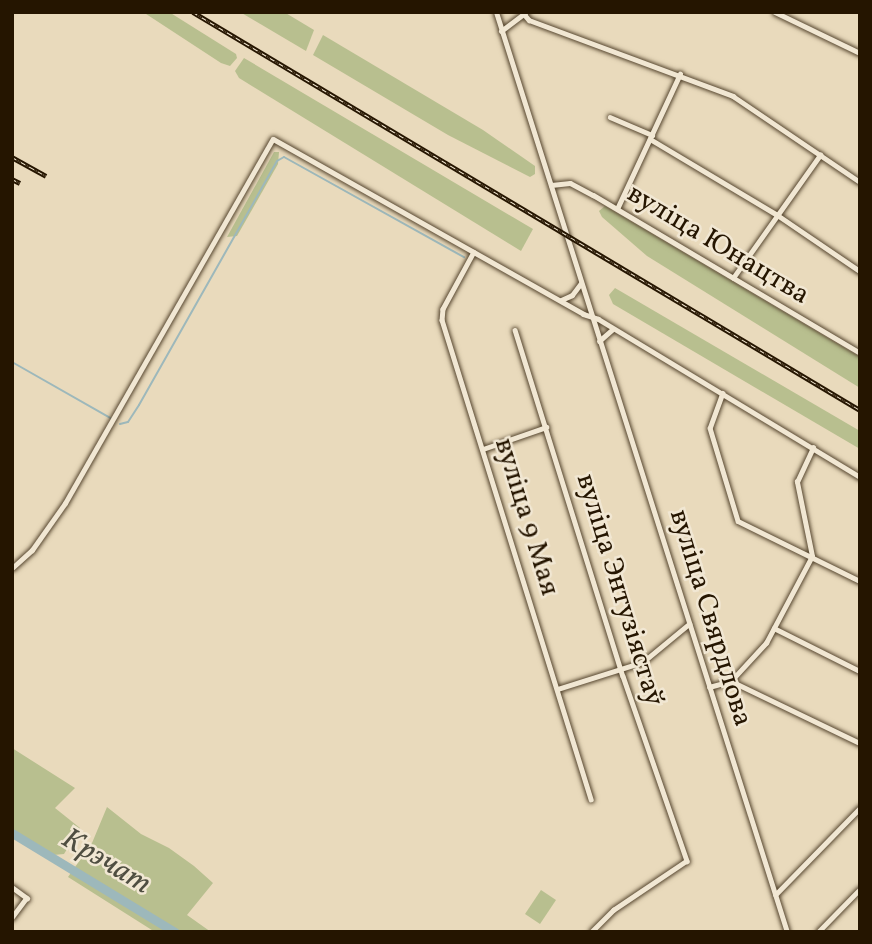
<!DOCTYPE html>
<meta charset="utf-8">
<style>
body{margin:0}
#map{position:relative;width:872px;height:944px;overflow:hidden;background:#e9dabc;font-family:Vollkorn,serif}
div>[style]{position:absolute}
.green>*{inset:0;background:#b8bf8f}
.stream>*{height:2px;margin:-1px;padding:0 1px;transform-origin:1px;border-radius:1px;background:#9db8bb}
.river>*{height:9px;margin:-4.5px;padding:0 4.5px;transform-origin:4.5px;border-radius:4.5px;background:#9db8bb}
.roads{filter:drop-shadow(0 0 2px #56462f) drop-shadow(0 0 2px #56462f)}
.minor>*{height:4.5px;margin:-2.25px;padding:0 2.25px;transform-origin:2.25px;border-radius:2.25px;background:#f1e7d3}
.tertiary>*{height:5px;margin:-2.5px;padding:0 2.5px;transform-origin:2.5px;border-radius:2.5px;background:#f1e7d3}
.rail>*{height:4.5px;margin-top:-2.25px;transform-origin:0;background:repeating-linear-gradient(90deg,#f1e7d3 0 5px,#251500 0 10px);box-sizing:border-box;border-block:2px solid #251500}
span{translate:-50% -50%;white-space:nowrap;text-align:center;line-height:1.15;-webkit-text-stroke:5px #f1e7d3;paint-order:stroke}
.street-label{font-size:28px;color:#251500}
.water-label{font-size:30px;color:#4f4e41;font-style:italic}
.frame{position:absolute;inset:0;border:14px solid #251500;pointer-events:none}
</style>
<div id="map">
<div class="green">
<i style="clip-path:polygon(143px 12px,169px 12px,236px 54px,237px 58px,230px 66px,221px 63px)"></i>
<i style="clip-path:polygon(240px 12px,284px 12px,314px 30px,306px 51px)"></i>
<i style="clip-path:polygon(323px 35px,483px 130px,535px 166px,535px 174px,530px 177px,448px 135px,313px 55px)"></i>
<i style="clip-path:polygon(244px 58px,533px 229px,521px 251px,239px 78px,235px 71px)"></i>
<i style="clip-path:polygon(274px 152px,279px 152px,278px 164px,237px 236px,227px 237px)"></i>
<i style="clip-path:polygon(605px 206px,860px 357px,860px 388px,647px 256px,602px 217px,599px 211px)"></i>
<i style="clip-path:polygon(615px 288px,860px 431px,860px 449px,613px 304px,609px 295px)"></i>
<i style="clip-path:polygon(12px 748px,75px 788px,55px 808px,80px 828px,64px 854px,43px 856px,12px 836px)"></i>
<i style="clip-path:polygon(107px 807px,141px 834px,169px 848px,194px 866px,213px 883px,187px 915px,211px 932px,155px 932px,68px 877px,92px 843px)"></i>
<i style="clip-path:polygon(541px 890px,556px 900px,540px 924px,525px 914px)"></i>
</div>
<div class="stream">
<i style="left:12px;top:362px;width:113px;rotate:29.7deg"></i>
<i style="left:120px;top:424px;width:8px;rotate:-14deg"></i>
<i style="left:128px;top:422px;width:20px;rotate:-57deg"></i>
<i style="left:139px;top:405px;width:280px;rotate:-60.5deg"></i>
<i style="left:277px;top:161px;width:8px;rotate:-30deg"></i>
<i style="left:284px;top:157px;width:206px;rotate:29.1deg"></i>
</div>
<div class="river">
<i style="left:12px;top:833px;width:191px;rotate:31.3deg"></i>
</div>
<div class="roads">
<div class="minor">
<i style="left:775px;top:12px;width:94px;rotate:25.8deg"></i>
<i style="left:524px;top:14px;width:8px;rotate:50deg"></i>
<i style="left:529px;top:20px;width:218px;rotate:20.4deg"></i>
<i style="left:733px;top:96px;width:153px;rotate:34.1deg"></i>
<i style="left:610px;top:117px;width:46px;rotate:23.2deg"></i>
<i style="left:650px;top:139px;width:147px;rotate:30.8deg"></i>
<i style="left:776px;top:214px;width:102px;rotate:34.2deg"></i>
<i style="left:617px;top:209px;width:149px;rotate:-65deg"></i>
<i style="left:474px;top:252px;width:65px;rotate:118.5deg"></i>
<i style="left:443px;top:309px;width:11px;rotate:95deg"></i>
<i style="left:442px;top:320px;width:502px;rotate:72.72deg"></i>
<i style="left:733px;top:278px;width:151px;rotate:-54.7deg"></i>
<i style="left:515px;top:330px;width:362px;rotate:72.7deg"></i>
<i style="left:623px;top:676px;width:196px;rotate:70.9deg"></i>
<i style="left:687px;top:861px;width:88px;rotate:146.1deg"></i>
<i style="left:614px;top:910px;width:31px;rotate:135deg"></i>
<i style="left:723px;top:393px;width:37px;rotate:110deg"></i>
<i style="left:710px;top:428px;width:97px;rotate:73.2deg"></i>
<i style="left:738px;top:521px;width:136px;rotate:26.2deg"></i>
<i style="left:483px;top:449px;width:67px;rotate:-19.2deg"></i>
<i style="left:774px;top:628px;width:96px;rotate:26.6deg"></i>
<i style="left:731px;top:681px;width:52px;rotate:-47.4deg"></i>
<i style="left:766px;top:643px;width:98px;rotate:-62.1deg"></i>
<i style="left:812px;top:556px;width:76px;rotate:-101.5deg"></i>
<i style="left:797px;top:482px;width:38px;rotate:-65deg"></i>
<i style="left:709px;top:687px;width:23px;rotate:-15deg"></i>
<i style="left:731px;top:681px;width:143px;rotate:25.7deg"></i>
<i style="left:558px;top:689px;width:89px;rotate:-17.6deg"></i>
<i style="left:643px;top:662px;width:60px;rotate:-39.6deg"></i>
<i style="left:12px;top:887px;width:19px;rotate:36deg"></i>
<i style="left:27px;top:898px;width:25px;rotate:127deg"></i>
<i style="left:775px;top:895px;width:122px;rotate:-45.7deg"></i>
<i style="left:818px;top:932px;width:60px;rotate:-45.7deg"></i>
</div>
<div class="tertiary">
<i style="left:496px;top:12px;width:965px;rotate:72.45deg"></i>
<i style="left:501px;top:31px;width:31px;rotate:-37deg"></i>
<i style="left:551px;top:185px;width:19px;rotate:-6deg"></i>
<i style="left:570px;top:183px;width:26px;rotate:28deg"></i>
<i style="left:593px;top:195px;width:310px;rotate:30.6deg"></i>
<i style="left:561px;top:300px;width:12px;rotate:-24deg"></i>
<i style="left:572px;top:295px;width:15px;rotate:-53deg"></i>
<i style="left:599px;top:341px;width:18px;rotate:-41deg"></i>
<i style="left:12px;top:568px;width:27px;rotate:-42deg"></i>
<i style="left:32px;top:550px;width:57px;rotate:-54.9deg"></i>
<i style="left:65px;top:503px;width:419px;rotate:-60.3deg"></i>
<i style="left:273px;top:139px;width:356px;rotate:29.4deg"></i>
<i style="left:583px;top:314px;width:16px;rotate:18deg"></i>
<i style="left:598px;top:319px;width:306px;rotate:31.1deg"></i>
</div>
</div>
<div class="rail">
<i style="left:193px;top:12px;width:777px;rotate:30.82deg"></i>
<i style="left:12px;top:157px;width:39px;rotate:29deg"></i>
<i style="left:12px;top:179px;width:9px;rotate:27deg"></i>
</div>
<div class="street-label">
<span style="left:718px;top:245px;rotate:31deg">вуліца Юнацтва</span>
<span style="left:526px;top:517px;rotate:73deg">вуліца 9 Мая</span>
<span style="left:619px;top:590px;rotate:73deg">вуліца Энтузіястаў</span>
<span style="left:710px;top:618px;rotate:73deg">вуліца Свярдлова</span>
</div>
<div class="water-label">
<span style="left:106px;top:862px;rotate:31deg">Крэчат</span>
</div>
<div class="frame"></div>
</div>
